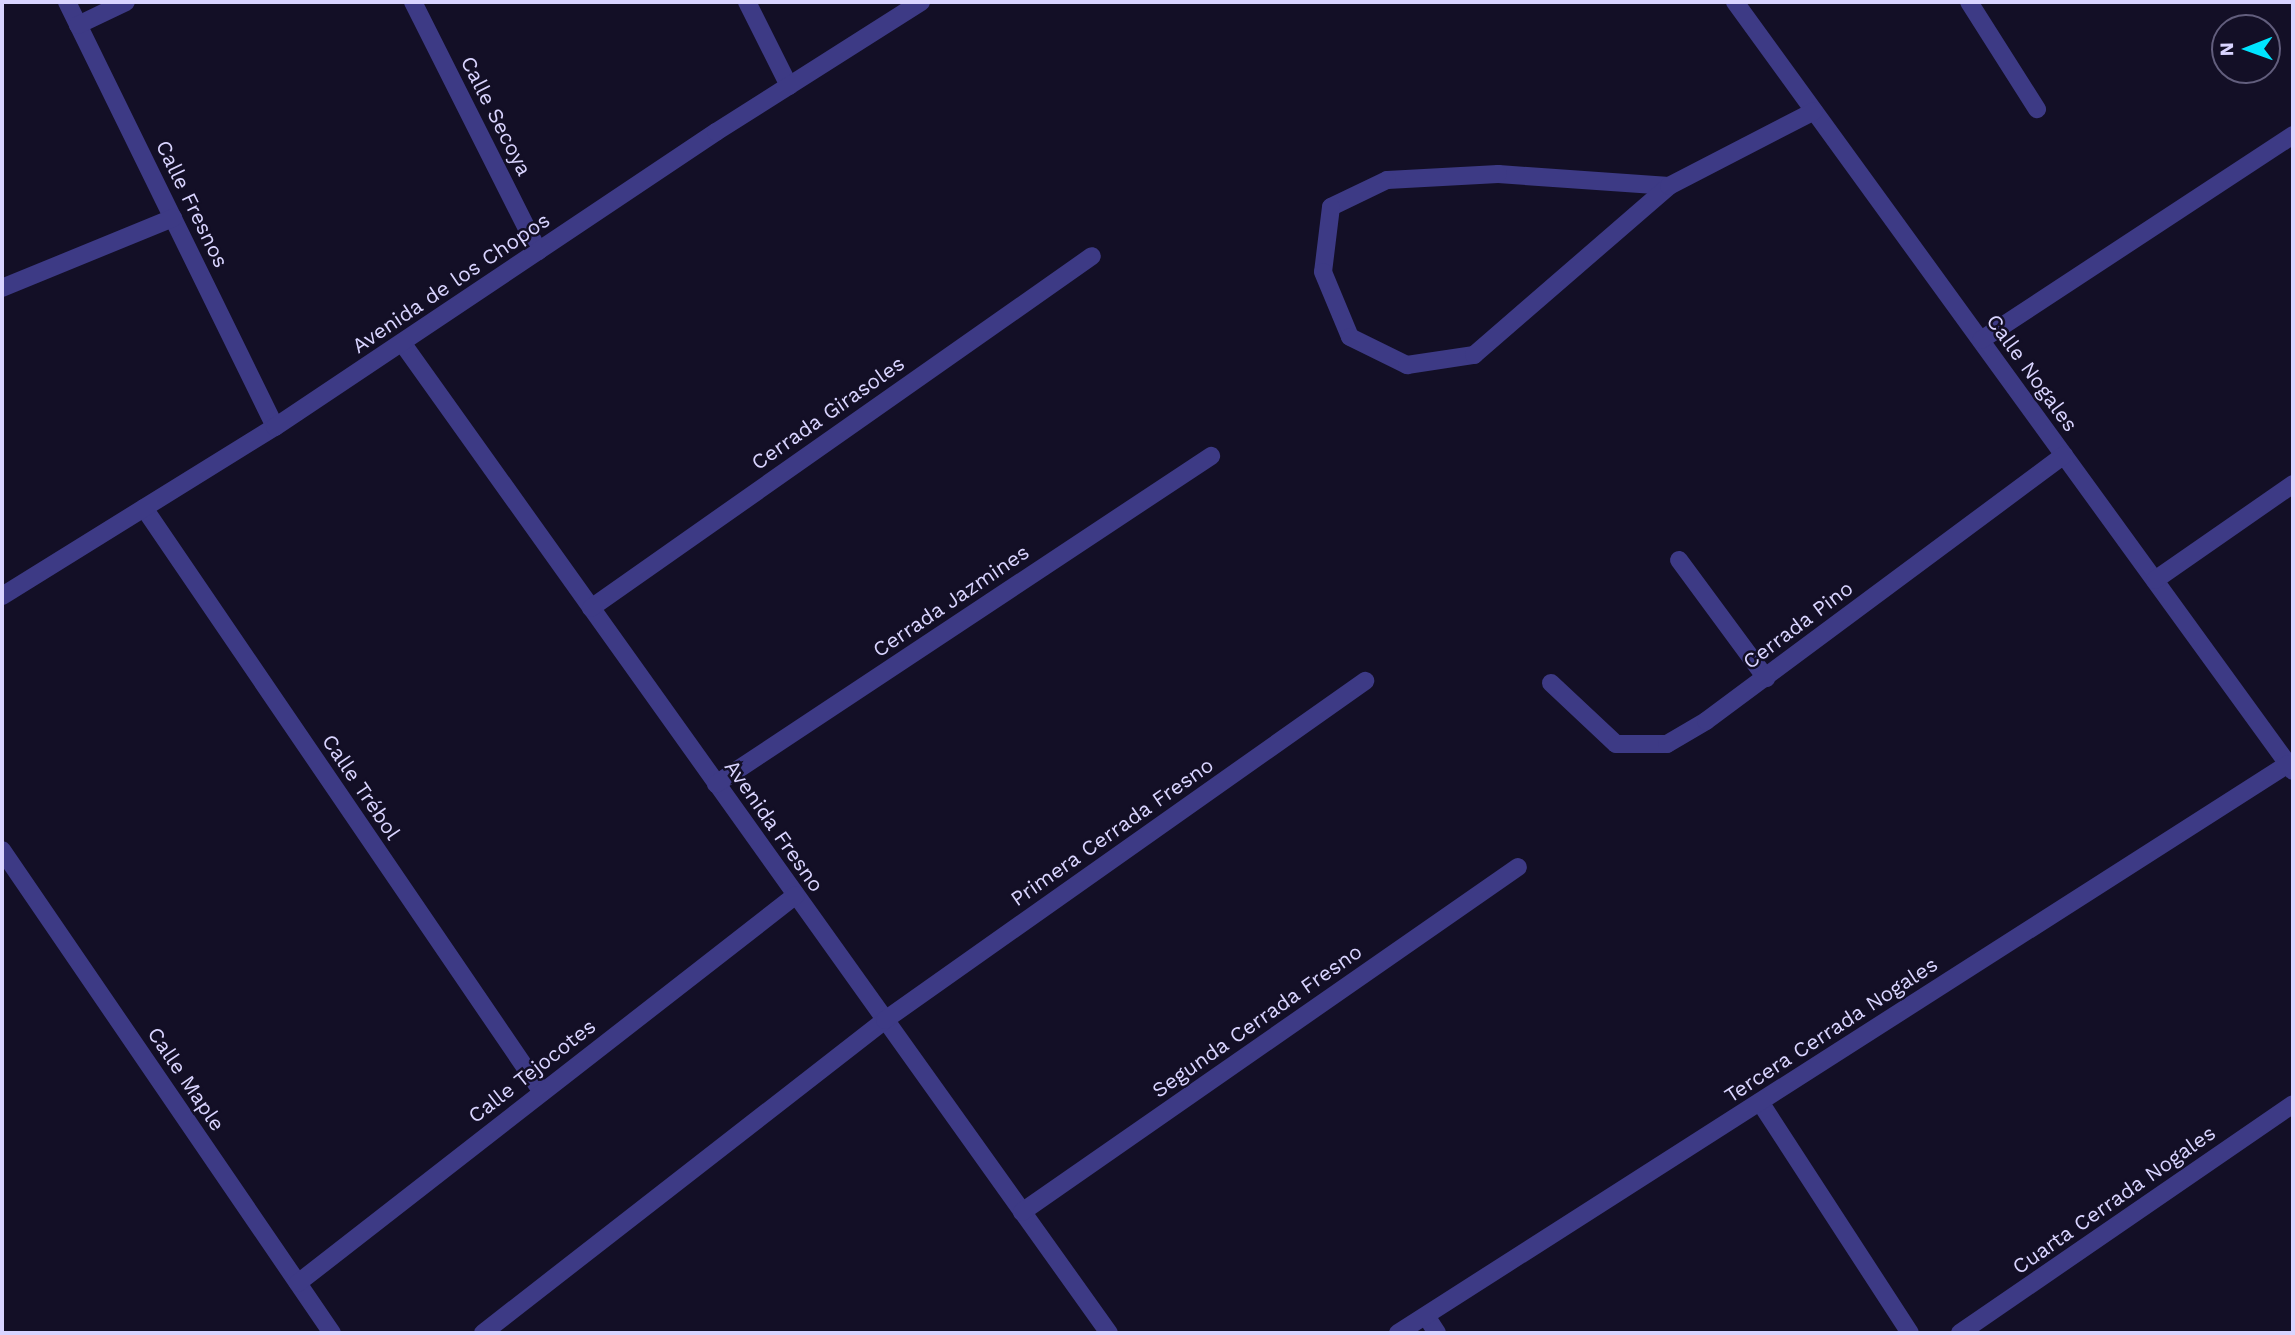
<!DOCTYPE html>
<meta charset="utf-8">
<style>
body{margin:0}
#map{position:relative;width:2295px;height:1335px;overflow:hidden;background:#130f26;font-family:"Work Sans",sans-serif}
div>[style]{position:absolute}
.minor>*{height:18px;margin:-9px;padding:0 9px;transform-origin:9px;border-radius:9px;background:#3d3a85}
span{translate:-50% -50%;white-space:nowrap;text-align:center;line-height:1.15;-webkit-text-stroke:5px #130f26;paint-order:stroke}
.street-label{font-size:21px;color:#d9d4ff}
.frame{position:absolute;inset:0;border:4px solid #d9d4ff;pointer-events:none}
.north{position:absolute;left:2211px;top:14px;width:70px;height:70px;box-sizing:border-box;background:#130f26;border:2px solid #625e7d;border-radius:50%;rotate:269deg;font-size:19px;font-weight:700;line-height:28px;text-align:center;color:#d9d4ff}
.north::after{content:'';display:block;margin:auto;width:24px;height:32px;background:#00e5ff;clip-path:polygon(50% 0,100% 100%,50% 72%,0 100%)}
</style>
<div id="map">
<div class="minor">
<i style="left:67px;top:2px;width:473px;rotate:63.9deg"></i>
<i style="left:413px;top:2px;width:279px;rotate:63.3deg"></i>
<i style="left:747px;top:2px;width:94px;rotate:63.4deg"></i>
<i style="left:1735px;top:2px;width:950px;rotate:54.03deg"></i>
<i style="left:1969px;top:2px;width:127px;rotate:57.6deg"></i>
<i style="left:78px;top:25px;width:53px;rotate:-25.6deg"></i>
<i style="left:1669px;top:186px;width:171px;rotate:-176deg"></i>
<i style="left:1498px;top:174px;width:111px;rotate:176.9deg"></i>
<i style="left:1387px;top:180px;width:62px;rotate:154.3deg"></i>
<i style="left:1331px;top:207px;width:65px;rotate:97deg"></i>
<i style="left:1323px;top:272px;width:70px;rotate:67.4deg"></i>
<i style="left:1350px;top:337px;width:64px;rotate:26.2deg"></i>
<i style="left:1407px;top:365px;width:68px;rotate:-8.5deg"></i>
<i style="left:1474px;top:355px;width:258px;rotate:-40.9deg"></i>
<i style="left:1669px;top:186px;width:163px;rotate:-27.3deg"></i>
<i style="left:2px;top:288px;width:185px;rotate:-22.3deg"></i>
<i style="left:1981px;top:340px;width:373px;rotate:-33.3deg"></i>
<i style="left:403px;top:344px;width:1215px;rotate:54.48deg"></i>
<i style="left:144px;top:508px;width:707px;rotate:55.73deg"></i>
<i style="left:1679px;top:560px;width:147px;rotate:53.6deg"></i>
<i style="left:2155px;top:580px;width:168px;rotate:-34.8deg"></i>
<i style="left:2px;top:596px;width:321px;rotate:-31.8deg"></i>
<i style="left:275px;top:427px;width:531px;rotate:-33.78deg"></i>
<i style="left:716px;top:132px;width:243px;rotate:-32.4deg"></i>
<i style="left:591px;top:608px;width:612px;rotate:-35.09deg"></i>
<i style="left:1551px;top:683px;width:89px;rotate:43.2deg"></i>
<i style="left:1616px;top:744px;width:51px"></i>
<i style="left:1667px;top:744px;width:45px;rotate:-30.5deg"></i>
<i style="left:1706px;top:721px;width:446px;rotate:-36.6deg"></i>
<i style="left:716px;top:784px;width:594px;rotate:-33.53deg"></i>
<i style="left:2px;top:850px;width:585px;rotate:55.66deg"></i>
<i style="left:1760px;top:1102px;width:275px;rotate:57deg"></i>
<i style="left:1022px;top:1212px;width:604px;rotate:-34.82deg"></i>
<i style="left:298px;top:1283px;width:631px;rotate:-37.92deg"></i>
<i style="left:1426px;top:1316px;width:20px;rotate:57deg"></i>
<i style="left:483px;top:1333px;width:509px;rotate:-37.9deg"></i>
<i style="left:885px;top:1020px;width:588px;rotate:-35.23deg"></i>
<i style="left:1398px;top:1333px;width:1056px;rotate:-32.59deg"></i>
<i style="left:1960px;top:1333px;width:404px;rotate:-34.5deg"></i>
</div>
<div class="street-label">
<span style="left:496px;top:116px;rotate:63deg">Calle Secoya</span>
<span style="left:192px;top:204px;rotate:64deg">Calle Fresnos</span>
<span style="left:451px;top:283px;rotate:-34deg">Avenida de los Chopos</span>
<span style="left:2032px;top:373px;rotate:54deg">Calle Nogales</span>
<span style="left:828px;top:413px;rotate:-35deg">Cerrada Girasoles</span>
<span style="left:951px;top:601px;rotate:-34deg">Cerrada Jazmines</span>
<span style="left:1798px;top:625px;rotate:-37deg">Cerrada Pino</span>
<span style="left:361px;top:787px;rotate:56deg">Calle Trébol</span>
<span style="left:774px;top:826px;rotate:55deg">Avenida Fresno</span>
<span style="left:1112px;top:832px;rotate:-35deg">Primera Cerrada Fresno</span>
<span style="left:1257px;top:1021px;rotate:-35deg">Segunda Cerrada Fresno</span>
<span style="left:1831px;top:1030px;rotate:-33deg">Tercera Cerrada Nogales</span>
<span style="left:532px;top:1071px;rotate:-38deg">Calle Tejocotes</span>
<span style="left:186px;top:1079px;rotate:56deg">Calle Maple</span>
<span style="left:2114px;top:1200px;rotate:-35deg">Cuarta Cerrada Nogales</span>
</div>
<div class="frame"></div>
<div class="north">N</div>
</div>
